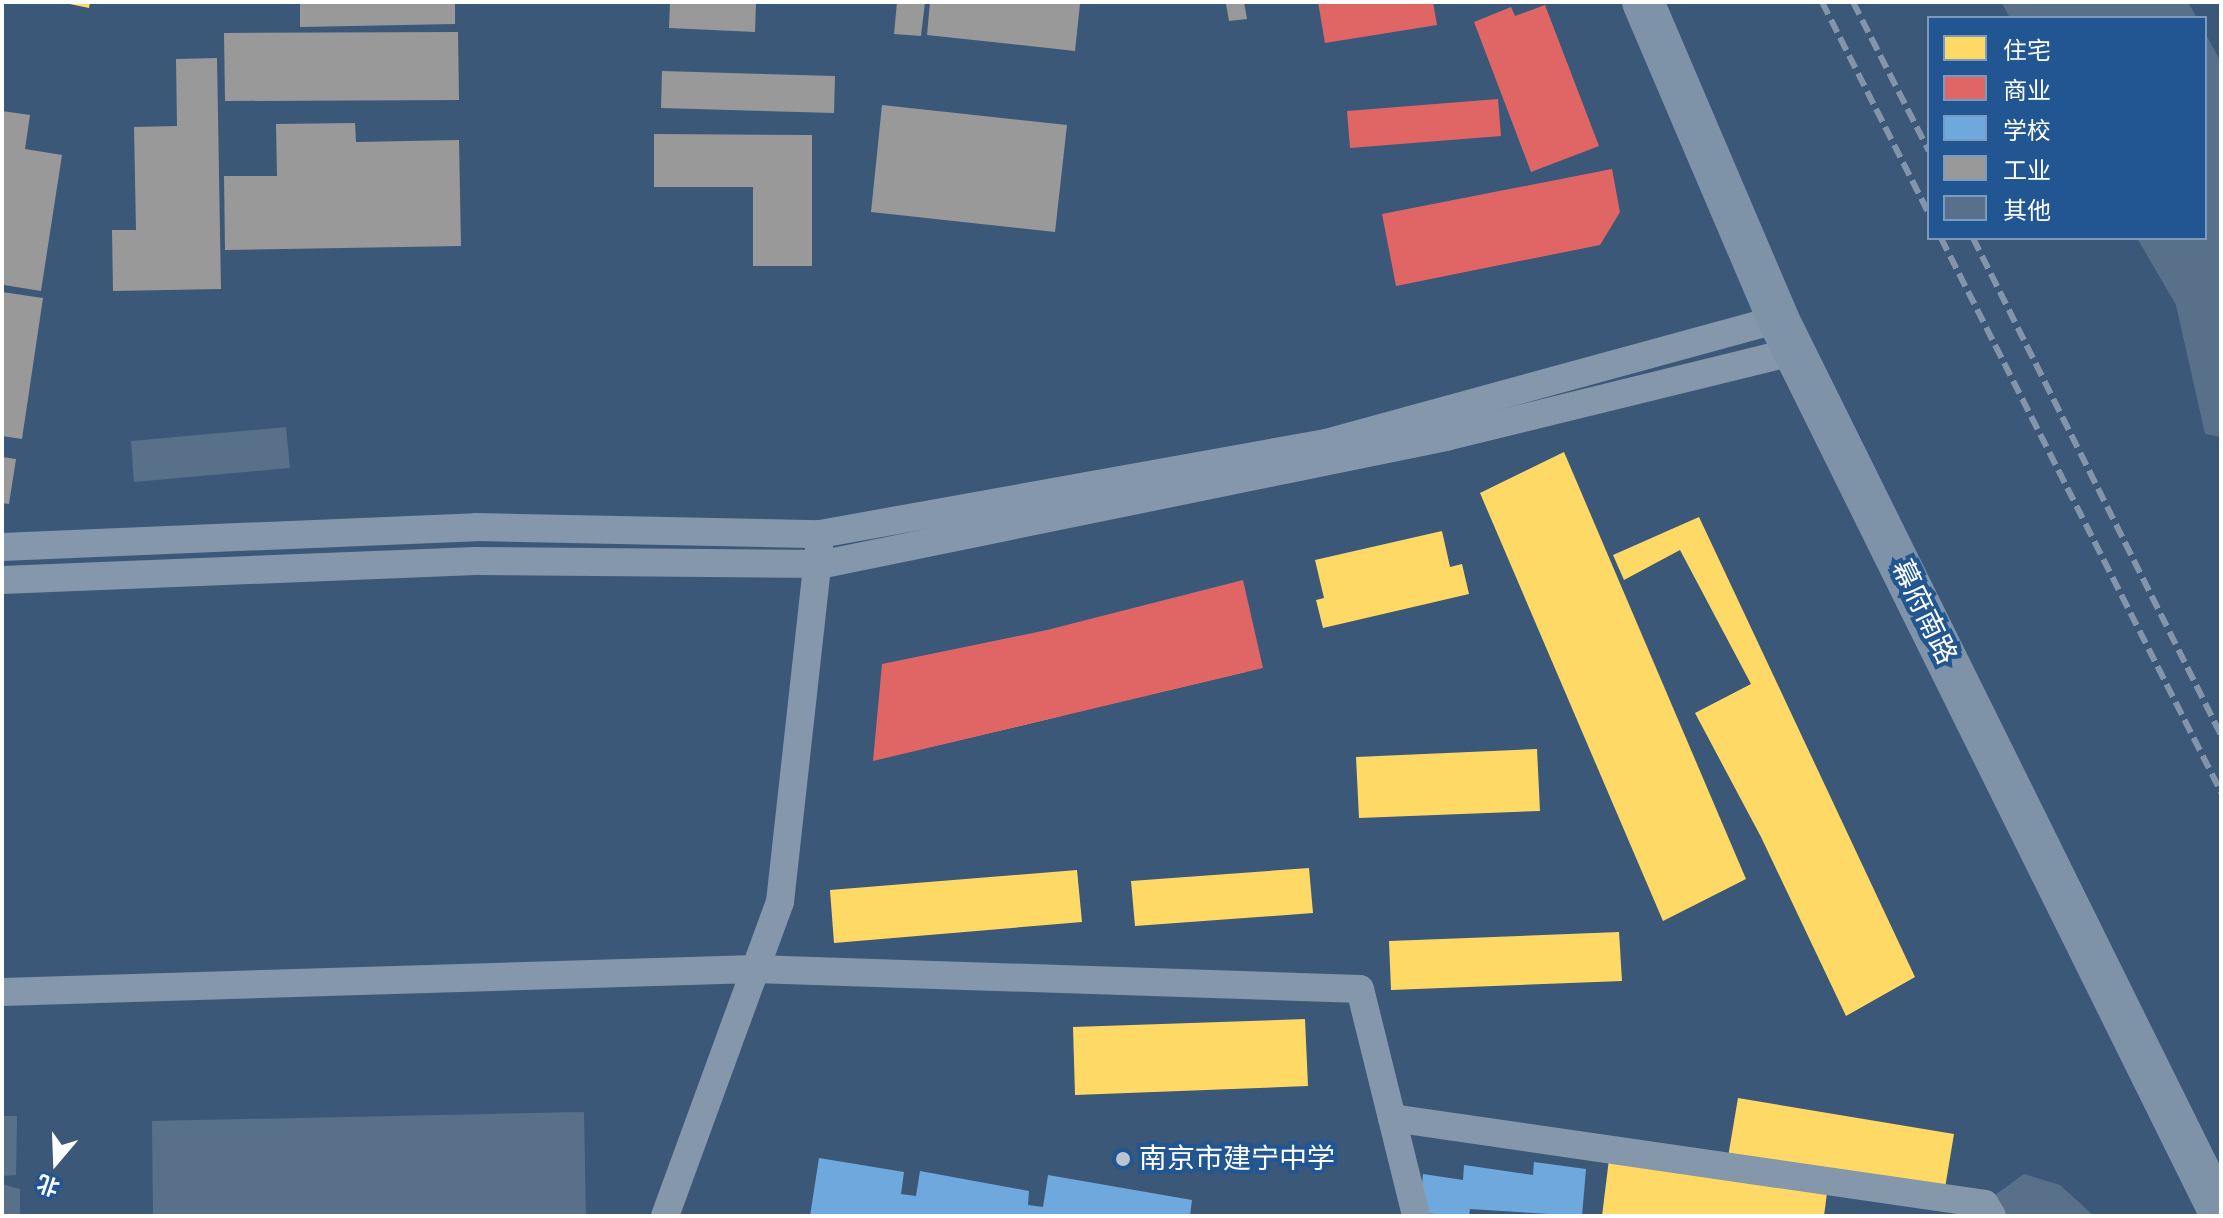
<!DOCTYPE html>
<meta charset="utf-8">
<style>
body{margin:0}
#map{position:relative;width:2223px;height:1218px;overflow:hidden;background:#3b5879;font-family:"Fira Sans Condensed","Noto Sans SC",sans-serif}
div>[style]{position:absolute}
.homes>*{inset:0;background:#ffd966}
.shops>*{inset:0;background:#e06666}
.schools>*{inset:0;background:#6fa8dc}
.industry>*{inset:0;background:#999}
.building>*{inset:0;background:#59708a}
.street>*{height:28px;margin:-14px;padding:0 14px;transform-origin:14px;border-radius:14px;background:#8497ab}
.secondary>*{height:42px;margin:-21px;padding:0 21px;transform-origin:21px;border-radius:21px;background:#7f93a8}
.rail>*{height:6px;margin-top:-3px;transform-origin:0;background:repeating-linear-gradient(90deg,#8295ab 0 14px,transparent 0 20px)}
.dots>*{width:22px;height:22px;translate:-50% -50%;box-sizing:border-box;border:4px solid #225692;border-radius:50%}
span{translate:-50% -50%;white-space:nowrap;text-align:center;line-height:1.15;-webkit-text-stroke:8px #225692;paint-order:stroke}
.street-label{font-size:28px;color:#fff}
.poi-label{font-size:28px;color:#fff}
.left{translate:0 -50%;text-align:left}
.frame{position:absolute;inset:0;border:4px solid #fff;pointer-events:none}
.legend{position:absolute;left:1927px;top:16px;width:280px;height:224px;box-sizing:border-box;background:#225692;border:2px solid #7a9abe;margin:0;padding:10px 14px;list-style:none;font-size:24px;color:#fff}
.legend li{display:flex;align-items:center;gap:16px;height:40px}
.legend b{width:40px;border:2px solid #7a9abe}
.north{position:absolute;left:16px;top:1122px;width:80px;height:80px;-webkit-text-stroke:6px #225692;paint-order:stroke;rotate:199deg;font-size:22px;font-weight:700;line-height:32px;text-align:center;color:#fff}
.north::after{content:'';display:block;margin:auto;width:28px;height:36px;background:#fff;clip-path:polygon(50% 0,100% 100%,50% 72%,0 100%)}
</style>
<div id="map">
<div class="homes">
<i style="clip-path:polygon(60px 2px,90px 2px,89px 8px)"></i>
<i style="clip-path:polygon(1564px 452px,1746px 879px,1663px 921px,1480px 493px)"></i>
<i style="clip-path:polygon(1699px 517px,1915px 977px,1846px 1016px,1761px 837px,1695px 713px,1751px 684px,1680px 550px,1624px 580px,1613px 555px)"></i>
<i style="clip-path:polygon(1442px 531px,1450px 567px,1462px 564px,1469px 594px,1323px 628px,1316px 600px,1324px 598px,1315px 560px)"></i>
<i style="clip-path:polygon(1221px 614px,1229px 648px,1239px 645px,1245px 672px,1114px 703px,1108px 677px,1115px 676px,1108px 642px)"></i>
<i style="clip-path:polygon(1037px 659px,1044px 692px,1055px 690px,1061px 716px,930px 747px,923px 686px)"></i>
<i style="clip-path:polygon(1537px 749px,1540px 811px,1359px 818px,1356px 757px)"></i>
<i style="clip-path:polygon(1309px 868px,1313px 913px,1135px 926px,1131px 881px)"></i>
<i style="clip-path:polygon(1077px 870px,1082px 922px,834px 943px,830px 890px)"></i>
<i style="clip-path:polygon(1619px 932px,1622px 981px,1391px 990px,1389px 941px)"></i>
<i style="clip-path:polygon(1305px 1019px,1308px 1086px,1075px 1095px,1073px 1027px)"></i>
<i style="clip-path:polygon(1738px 1098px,1954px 1134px,1944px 1194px,1728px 1157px)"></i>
<i style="clip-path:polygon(1609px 1159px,1828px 1185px,1824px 1216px,1602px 1216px)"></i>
</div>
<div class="shops">
<i style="clip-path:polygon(1318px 2px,1433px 2px,1437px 25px,1325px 43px)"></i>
<i style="clip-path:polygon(1545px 5px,1599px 146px,1531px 172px,1474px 22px,1511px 7px,1515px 16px)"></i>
<i style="clip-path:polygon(1498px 99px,1501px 136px,1350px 148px,1347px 111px)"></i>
<i style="clip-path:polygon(1612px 169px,1620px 212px,1600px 245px,1396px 286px,1382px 214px)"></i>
<i style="clip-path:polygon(1243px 580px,1263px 668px,873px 761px,882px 664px,1047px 630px)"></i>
</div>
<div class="schools">
<i style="clip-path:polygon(819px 1158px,904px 1172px,901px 1194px,916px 1196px,920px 1171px,1029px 1191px,1028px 1205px,1043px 1207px,1048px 1175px,1192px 1200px,1190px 1216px,810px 1216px)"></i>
<i style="clip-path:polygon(1534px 1162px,1586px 1169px,1582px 1216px,1470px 1209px,1469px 1216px,1419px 1213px,1423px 1174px,1463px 1180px,1464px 1165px,1533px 1175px)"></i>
</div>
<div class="industry">
<i style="clip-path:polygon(300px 2px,455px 2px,455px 24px,300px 27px)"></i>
<i style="clip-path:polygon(670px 2px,756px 3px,755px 32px,669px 28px)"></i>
<i style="clip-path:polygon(897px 2px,925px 2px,921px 36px,894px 34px)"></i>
<i style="clip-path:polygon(930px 2px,1080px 4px,1075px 51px,927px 35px)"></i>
<i style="clip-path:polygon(1244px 2px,1247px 19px,1229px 21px,1226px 4px)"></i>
<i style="clip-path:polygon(458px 32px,459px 100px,225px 101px,224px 33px)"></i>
<i style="clip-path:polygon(217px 58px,221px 289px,113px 291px,112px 230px,136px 230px,134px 127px,177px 126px,176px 59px)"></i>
<i style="clip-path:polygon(662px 71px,835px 76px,834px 113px,661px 108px)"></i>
<i style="clip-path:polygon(882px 105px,1067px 125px,1055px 232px,871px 212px)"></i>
<i style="clip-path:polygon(2px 111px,30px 115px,25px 149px,62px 155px,41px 291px,4px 285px)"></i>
<i style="clip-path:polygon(355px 123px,356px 142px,459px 140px,461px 246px,225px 250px,224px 176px,277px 176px,276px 124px)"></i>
<i style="clip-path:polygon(654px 134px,812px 135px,812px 266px,753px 266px,753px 187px,654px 187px)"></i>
<i style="clip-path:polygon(2px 292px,43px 298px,22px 439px,2px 436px)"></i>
<i style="clip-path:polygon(2px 457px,16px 459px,9px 504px,2px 503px)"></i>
</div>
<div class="building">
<i style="clip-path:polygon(2001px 2px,2188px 2px,2197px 18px,2010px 18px)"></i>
<i style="clip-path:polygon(2205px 33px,2221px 62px,2221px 437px,2205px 434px,2176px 305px,2137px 238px,2205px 238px)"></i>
<i style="clip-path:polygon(286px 427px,290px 468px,134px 482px,131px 441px)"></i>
<i style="clip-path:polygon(584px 1112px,586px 1216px,153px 1216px,152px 1121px)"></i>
<i style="clip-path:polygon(2px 1116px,17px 1116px,16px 1175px,2px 1176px)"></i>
<i style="clip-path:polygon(2024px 1174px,2060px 1185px,2094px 1216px,1975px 1216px,1973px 1211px)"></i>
<i style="clip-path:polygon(2px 1184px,20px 1189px,20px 1216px,2px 1216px)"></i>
</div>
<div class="street">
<i style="left:2px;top:547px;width:474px;rotate:-2.4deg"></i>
<i style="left:476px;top:527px;width:344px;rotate:1.2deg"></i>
<i style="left:820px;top:534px;width:514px;rotate:-10.2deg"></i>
<i style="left:1326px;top:443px;width:469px;rotate:-15.3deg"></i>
<i style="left:2px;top:580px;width:474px;rotate:-2.3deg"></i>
<i style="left:476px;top:561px;width:348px;rotate:0.5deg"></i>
<i style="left:824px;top:564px;width:635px;rotate:-11.54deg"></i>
<i style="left:1446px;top:437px;width:359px;rotate:-13.8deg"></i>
<i style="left:2px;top:992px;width:753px;rotate:-1.75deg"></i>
<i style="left:755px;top:969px;width:605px;rotate:1.89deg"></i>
<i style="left:1360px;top:989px;width:234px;rotate:76.1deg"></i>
<i style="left:1392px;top:1118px;width:599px;rotate:8.25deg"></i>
<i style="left:1985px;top:1204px;width:14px;rotate:60deg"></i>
<i style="left:665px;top:1216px;width:334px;rotate:-69.9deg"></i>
<i style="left:780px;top:902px;width:356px;rotate:-83.7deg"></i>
</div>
<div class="secondary">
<i style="left:1643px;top:2px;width:345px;rotate:66.9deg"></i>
<i style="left:1778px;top:319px;width:1000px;rotate:63.69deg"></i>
</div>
<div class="rail">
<i style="left:1822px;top:2px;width:237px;rotate:63.2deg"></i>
<i style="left:1853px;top:2px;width:167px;rotate:63deg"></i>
<i style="left:1941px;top:238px;width:621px;rotate:63.19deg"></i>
<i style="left:1973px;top:238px;width:555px;rotate:63.48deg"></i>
</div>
<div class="dots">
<i style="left:1123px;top:1159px;background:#bac5d0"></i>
</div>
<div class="street-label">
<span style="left:1924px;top:612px;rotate:64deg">幕府南路</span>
</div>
<div class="poi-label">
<span class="left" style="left:1139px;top:1159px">南京市建宁中学</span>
</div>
<div class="frame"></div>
<ul class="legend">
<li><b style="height:22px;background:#ffd966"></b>住宅</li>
<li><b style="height:22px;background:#e06666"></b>商业</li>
<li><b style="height:22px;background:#6fa8dc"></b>学校</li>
<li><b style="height:22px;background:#999"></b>工业</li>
<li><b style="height:22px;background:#59708a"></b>其他</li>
</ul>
<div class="north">北</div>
</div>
